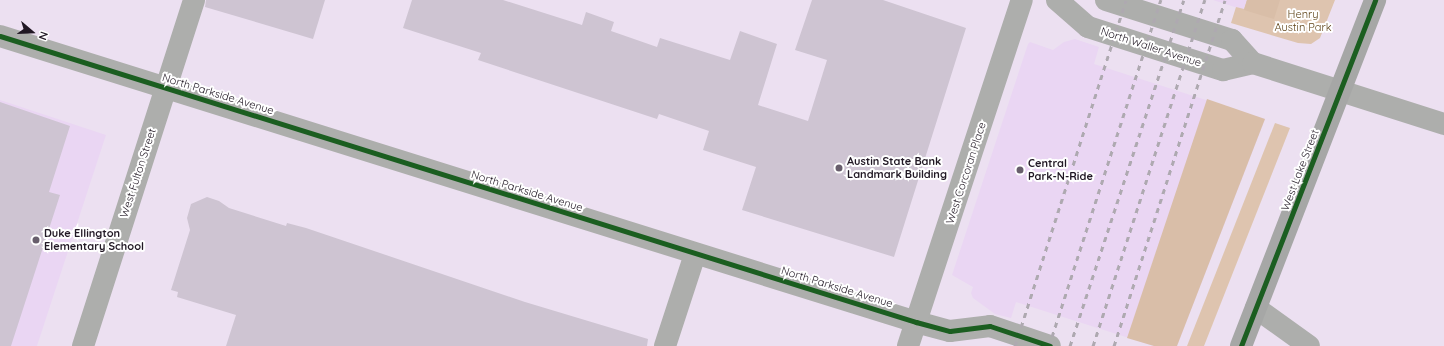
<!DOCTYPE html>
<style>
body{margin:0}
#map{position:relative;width:1444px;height:346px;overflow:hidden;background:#ece0f1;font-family:Quicksand,sans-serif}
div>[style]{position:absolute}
.built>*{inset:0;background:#ead6f3}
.green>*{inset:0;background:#dec4af}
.forest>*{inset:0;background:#d9bea8}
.building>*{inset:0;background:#cec4d2}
.minor>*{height:22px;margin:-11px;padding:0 11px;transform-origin:11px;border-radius:11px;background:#adaeac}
.major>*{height:22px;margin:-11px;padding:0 11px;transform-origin:11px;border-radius:11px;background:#a6a7a6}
.rail>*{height:3px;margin-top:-1.5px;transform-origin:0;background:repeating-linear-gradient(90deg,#aea9b0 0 5px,transparent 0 10px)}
.cycleway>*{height:5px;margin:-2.5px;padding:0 2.5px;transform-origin:2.5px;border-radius:2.5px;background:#1b5e20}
.dots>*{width:11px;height:11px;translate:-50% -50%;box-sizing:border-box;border:2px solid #fff;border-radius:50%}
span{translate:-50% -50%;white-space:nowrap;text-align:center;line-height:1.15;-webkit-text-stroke:4px #fff;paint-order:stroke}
.park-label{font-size:11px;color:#60451a}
.street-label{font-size:11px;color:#211824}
.poi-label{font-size:11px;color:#211824;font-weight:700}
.left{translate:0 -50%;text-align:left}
.north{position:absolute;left:12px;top:12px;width:40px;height:40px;-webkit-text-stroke:3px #fff;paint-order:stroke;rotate:109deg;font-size:11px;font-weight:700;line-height:16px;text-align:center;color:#211824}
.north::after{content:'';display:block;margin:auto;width:14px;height:18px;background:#211824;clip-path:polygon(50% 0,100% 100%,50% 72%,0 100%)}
</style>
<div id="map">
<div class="built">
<i style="clip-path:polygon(1213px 0,1247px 0,1244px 10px)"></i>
<i style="clip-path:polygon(1075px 39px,1099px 47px,1094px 64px,1265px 119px,1177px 346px,1154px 346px,1016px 302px,1011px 318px,995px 314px,973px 298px,971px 293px,973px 287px,952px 275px,1028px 44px,1030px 42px,1053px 50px,1064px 42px)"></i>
<i style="clip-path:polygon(0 100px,106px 135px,37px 346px,0 346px)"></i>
</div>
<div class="green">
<i style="clip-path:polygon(1247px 0,1335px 0,1320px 38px,1311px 44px,1298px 43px,1231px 23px,1236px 7px,1244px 9px)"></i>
<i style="clip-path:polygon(1275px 123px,1290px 128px,1204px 346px,1187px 346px)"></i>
</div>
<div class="forest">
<i style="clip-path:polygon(1247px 0,1280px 0,1274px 19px,1244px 10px)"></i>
<i style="clip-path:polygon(1207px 99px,1265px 119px,1177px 346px,1154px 346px,1127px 338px)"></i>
</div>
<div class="building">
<i style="clip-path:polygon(206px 0,325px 0,313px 39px,205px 7px)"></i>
<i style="clip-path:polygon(412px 0,503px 0,582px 25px,586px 12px,614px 22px,611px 31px,657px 47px,660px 38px,730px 60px,740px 31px,777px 44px,758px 105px,808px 121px,827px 60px,795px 50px,812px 0,883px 0,966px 28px,894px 257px,742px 210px,756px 167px,703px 150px,709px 131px,659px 114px,657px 119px,478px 60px,481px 53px,403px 28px)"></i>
<i style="clip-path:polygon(0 102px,70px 126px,49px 192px,60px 195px,11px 346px,0 346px)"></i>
<i style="clip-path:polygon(207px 197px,219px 201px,229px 208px,286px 226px,287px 223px,306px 228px,525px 302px,648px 339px,647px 346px,226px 346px,236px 315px,177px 297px,178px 292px,171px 290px,190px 230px,187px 218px,191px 204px)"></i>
</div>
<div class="minor">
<i style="left:1057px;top:0;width:41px;rotate:41.1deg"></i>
<i style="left:1088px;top:27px;width:142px;rotate:17.7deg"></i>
<i style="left:1223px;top:70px;width:31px;rotate:-13deg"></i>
<i style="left:1106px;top:0;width:132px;rotate:17.6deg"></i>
<i style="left:1232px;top:40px;width:31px;rotate:48deg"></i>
<i style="left:1253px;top:63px;width:201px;rotate:17.7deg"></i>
<i style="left:0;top:36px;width:960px;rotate:17.34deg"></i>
<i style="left:916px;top:322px;width:35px;rotate:15deg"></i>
<i style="left:950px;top:331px;width:40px;rotate:-7.1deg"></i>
<i style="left:990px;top:326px;width:63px;rotate:18.4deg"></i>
<i style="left:1256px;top:308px;width:65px;rotate:35.6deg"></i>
<i style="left:83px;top:346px;width:363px;rotate:-72.2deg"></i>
<i style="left:665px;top:346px;width:97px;rotate:-71.9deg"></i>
<i style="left:908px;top:346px;width:364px;rotate:-71.8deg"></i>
</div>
<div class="major">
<i style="left:1241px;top:346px;width:371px;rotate:-68.8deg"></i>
</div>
<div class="rail">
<i style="left:1015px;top:346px;width:363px;rotate:-72.2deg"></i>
<i style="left:1049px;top:346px;width:364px;rotate:-72.1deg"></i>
<i style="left:1070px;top:346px;width:364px;rotate:-71.8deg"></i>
<i style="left:1093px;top:346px;width:364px;rotate:-72.1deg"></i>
<i style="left:1114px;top:346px;width:363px;rotate:-72.2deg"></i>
</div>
<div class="cycleway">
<i style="left:0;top:36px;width:960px;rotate:17.34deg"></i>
<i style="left:916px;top:322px;width:35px;rotate:15deg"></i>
<i style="left:950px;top:331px;width:40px;rotate:-7.1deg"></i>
<i style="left:990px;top:326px;width:63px;rotate:18.4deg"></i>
<i style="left:1241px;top:346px;width:371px;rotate:-68.8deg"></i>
</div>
<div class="dots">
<i style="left:839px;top:168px;background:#685e6c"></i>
<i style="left:1020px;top:170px;background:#685e6c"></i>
<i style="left:36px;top:240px;background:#685e6c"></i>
</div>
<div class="park-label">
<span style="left:1303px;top:21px">Henry<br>Austin Park</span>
</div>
<div class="street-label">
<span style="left:1151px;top:47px;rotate:18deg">North Waller Avenue</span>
<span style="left:218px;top:94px;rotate:17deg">North Parkside Avenue</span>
<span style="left:1300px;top:170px;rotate:-69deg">West Lake Street</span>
<span style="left:138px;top:173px;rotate:-72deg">West Fulton Street</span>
<span style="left:966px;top:173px;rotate:-72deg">West Corcoran Place</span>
<span style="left:527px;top:191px;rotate:17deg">North Parkside Avenue</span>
<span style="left:837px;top:287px;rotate:17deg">North Parkside Avenue</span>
</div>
<div class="poi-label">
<span class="left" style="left:847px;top:168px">Austin State Bank<br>Landmark Building</span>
<span class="left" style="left:1028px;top:170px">Central<br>Park-N-Ride</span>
<span class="left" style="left:44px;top:240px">Duke Ellington<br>Elementary School</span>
</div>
<div class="north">N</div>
</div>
